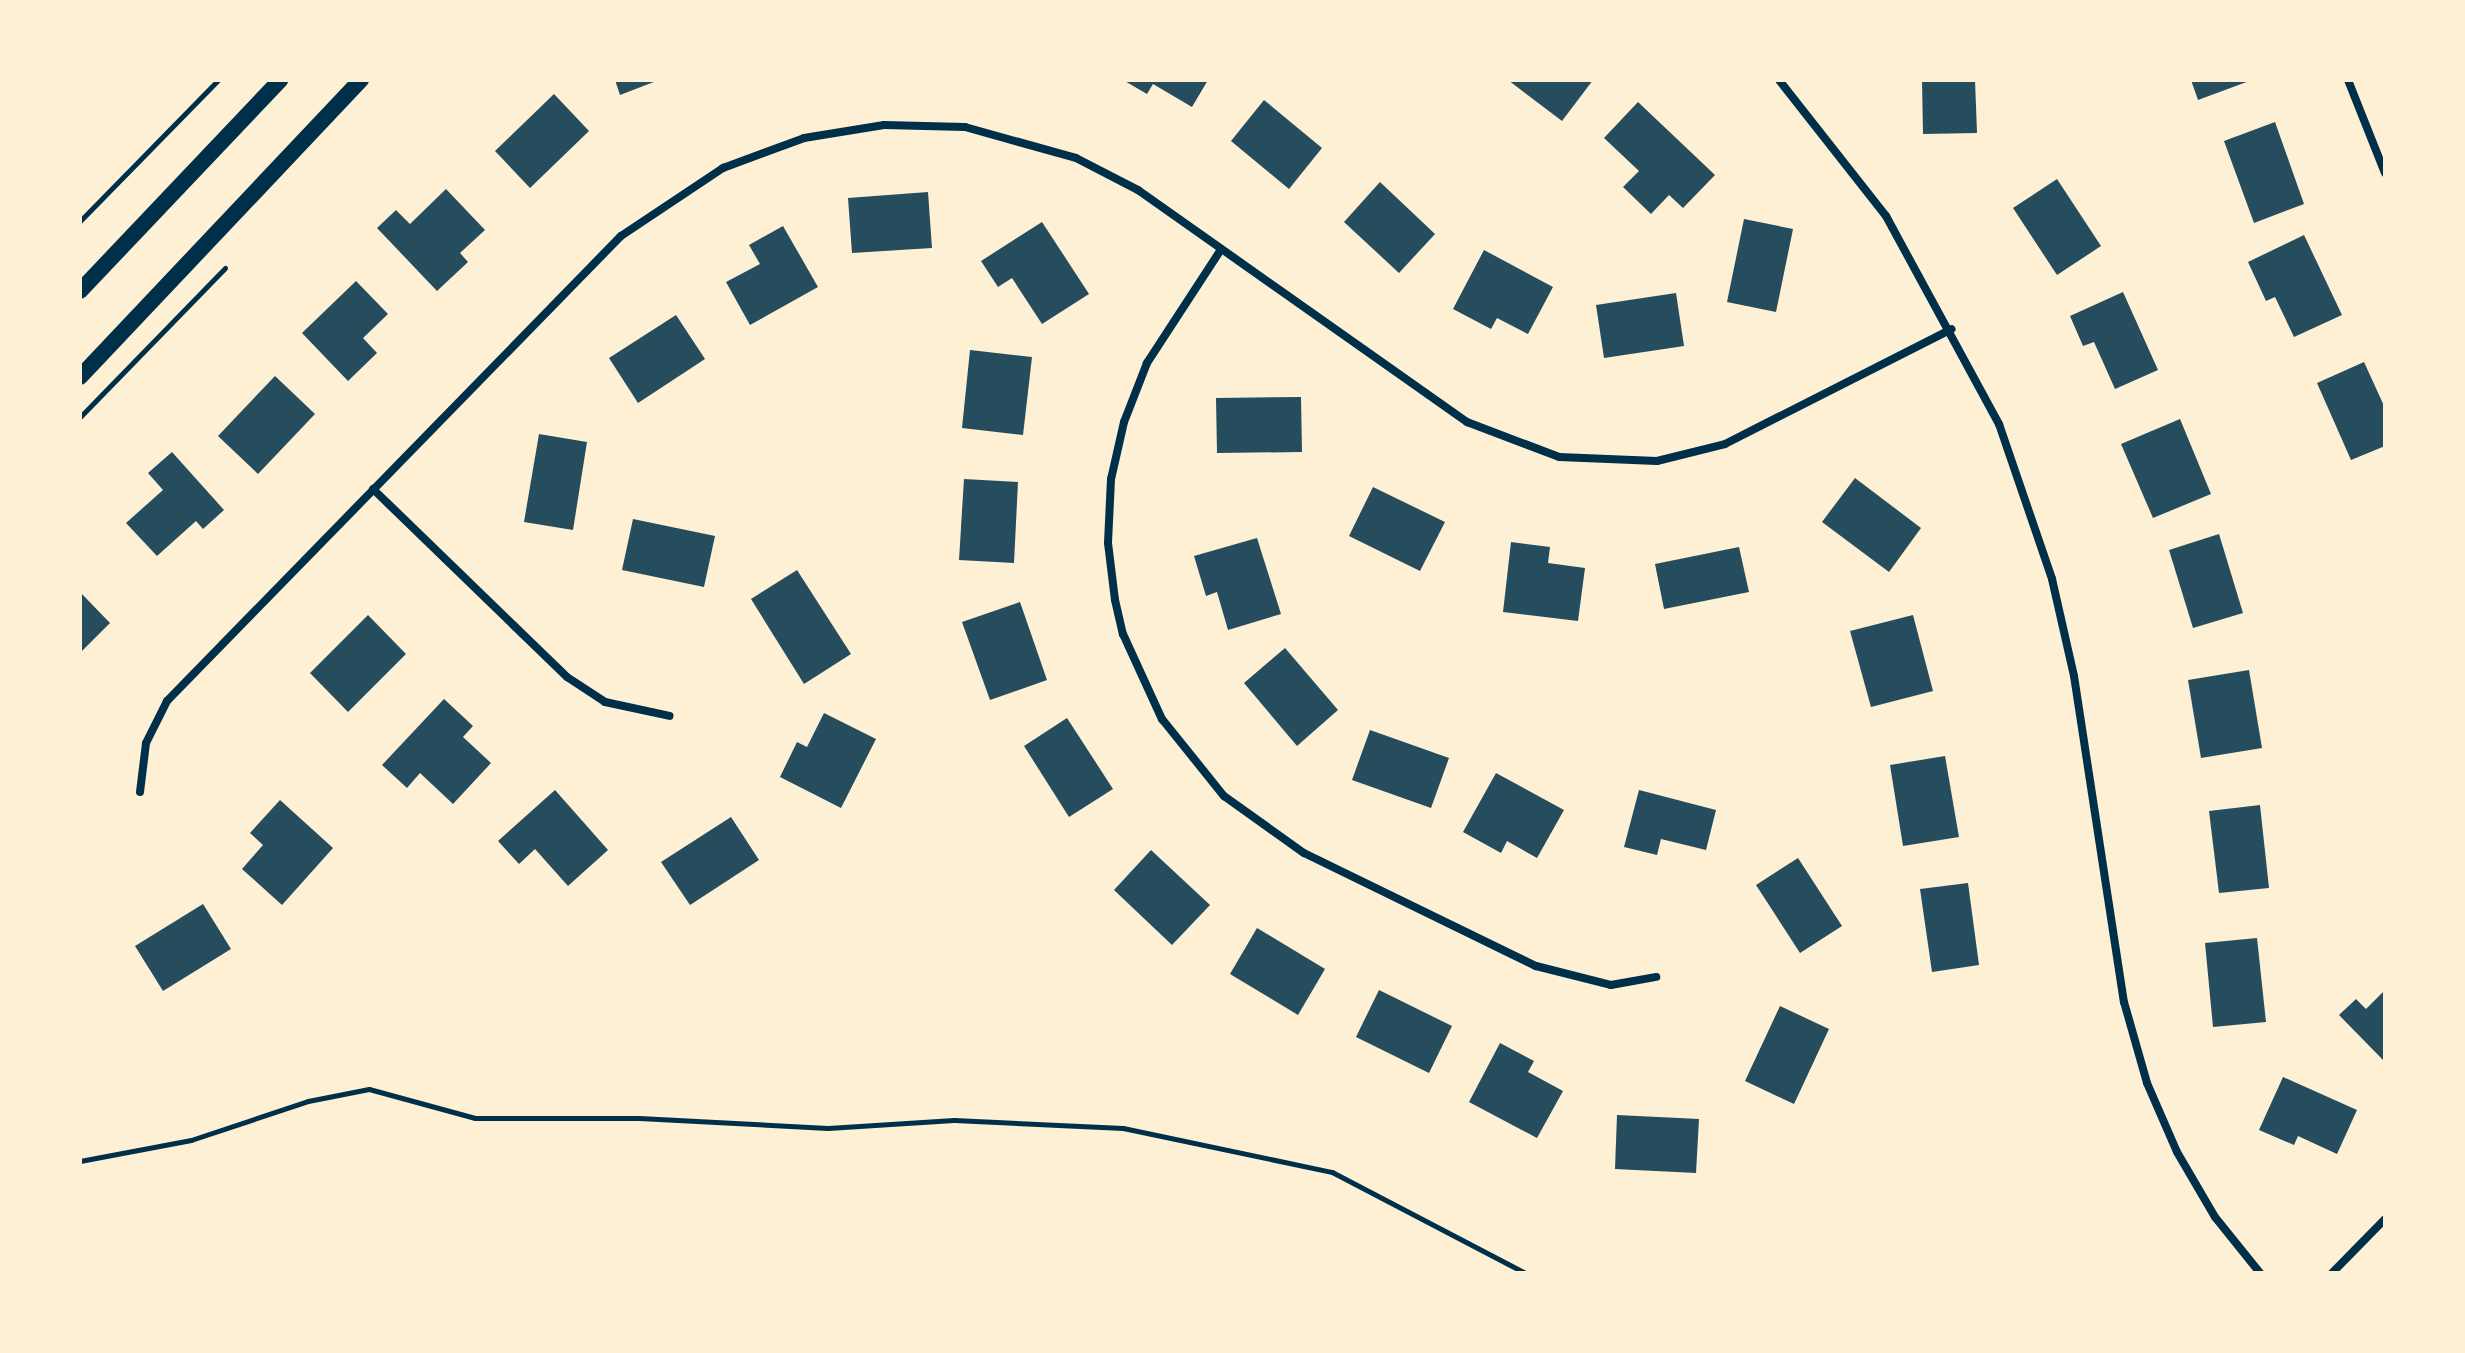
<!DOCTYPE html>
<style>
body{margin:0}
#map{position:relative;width:2465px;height:1353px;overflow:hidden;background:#fdf0d5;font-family:"Roboto Condensed",sans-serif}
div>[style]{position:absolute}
.building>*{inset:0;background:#264d5e}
.path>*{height:5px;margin:-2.5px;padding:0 2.5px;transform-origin:2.5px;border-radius:2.5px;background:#003049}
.minor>*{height:8px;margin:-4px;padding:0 4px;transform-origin:4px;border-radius:4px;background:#003049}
.secondary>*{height:16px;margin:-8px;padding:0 8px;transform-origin:8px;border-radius:8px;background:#003049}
span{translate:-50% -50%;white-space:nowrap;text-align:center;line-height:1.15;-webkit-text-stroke:7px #fdf0d5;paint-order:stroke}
.frame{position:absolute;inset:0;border:82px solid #fdf0d5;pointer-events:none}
</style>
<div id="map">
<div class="building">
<i style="clip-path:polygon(615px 80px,659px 80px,620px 95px)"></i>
<i style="clip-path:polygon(1123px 80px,1208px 80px,1192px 107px,1153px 84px,1147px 94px)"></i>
<i style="clip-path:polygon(1508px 80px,1593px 80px,1562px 121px)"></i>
<i style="clip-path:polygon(1922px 80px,1975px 80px,1977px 133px,1923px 134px)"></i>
<i style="clip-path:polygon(2191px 80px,2252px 80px,2198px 100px)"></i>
<i style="clip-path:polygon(554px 94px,589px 131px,530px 188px,495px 151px)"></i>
<i style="clip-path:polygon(1264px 100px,1322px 148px,1289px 189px,1231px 141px)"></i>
<i style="clip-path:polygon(1638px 102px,1715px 175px,1683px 208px,1669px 195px,1651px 214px,1623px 187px,1639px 171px,1604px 138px)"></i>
<i style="clip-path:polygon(2275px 122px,2304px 204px,2254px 223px,2224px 141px)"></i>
<i style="clip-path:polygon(2057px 179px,2101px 246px,2057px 275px,2013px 208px)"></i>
<i style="clip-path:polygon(1380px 182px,1435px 234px,1399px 273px,1344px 222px)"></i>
<i style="clip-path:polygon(446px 189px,485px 230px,460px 253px,468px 262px,437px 291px,377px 228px,396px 210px,410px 224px)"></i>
<i style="clip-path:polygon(928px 192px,932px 248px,852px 253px,848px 198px)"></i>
<i style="clip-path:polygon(1744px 219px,1793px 229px,1776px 312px,1727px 302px)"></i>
<i style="clip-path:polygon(1042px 222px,1089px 294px,1042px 324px,1012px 278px,998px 287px,981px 261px)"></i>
<i style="clip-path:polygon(783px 226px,818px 287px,750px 325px,726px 282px,760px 264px,749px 245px)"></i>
<i style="clip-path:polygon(2304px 235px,2342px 315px,2294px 337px,2275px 297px,2266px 301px,2248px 262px)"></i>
<i style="clip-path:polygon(1484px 250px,1553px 287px,1528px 334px,1497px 318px,1491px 329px,1453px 309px)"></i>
<i style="clip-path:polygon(356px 281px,388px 314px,363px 338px,377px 353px,348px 381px,302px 333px)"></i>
<i style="clip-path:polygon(2123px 292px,2158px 370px,2115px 389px,2094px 342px,2083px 346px,2070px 316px)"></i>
<i style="clip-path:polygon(1676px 293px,1684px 346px,1604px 358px,1596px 305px)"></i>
<i style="clip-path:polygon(676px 315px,705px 359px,638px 403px,609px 358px)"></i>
<i style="clip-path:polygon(970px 350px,1032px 357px,1023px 435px,962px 428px)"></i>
<i style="clip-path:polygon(2364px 362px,2385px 408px,2385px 446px,2351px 460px,2317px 383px)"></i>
<i style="clip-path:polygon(275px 376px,315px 414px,258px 474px,218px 436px)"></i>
<i style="clip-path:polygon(1301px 397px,1302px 452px,1217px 453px,1216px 398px)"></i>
<i style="clip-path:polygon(2180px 419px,2211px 494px,2153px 518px,2121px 444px)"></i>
<i style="clip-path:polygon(539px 434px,587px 442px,573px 530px,524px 522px)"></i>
<i style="clip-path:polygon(172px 452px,224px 510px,203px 529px,196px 521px,157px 556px,126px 523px,163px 490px,148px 473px)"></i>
<i style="clip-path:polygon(1855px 478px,1921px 528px,1889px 572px,1822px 522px)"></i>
<i style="clip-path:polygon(964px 479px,1018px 482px,1014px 563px,959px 560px)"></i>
<i style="clip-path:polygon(1373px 487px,1445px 522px,1420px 571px,1349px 536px)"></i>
<i style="clip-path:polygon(633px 519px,715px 536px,704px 587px,622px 570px)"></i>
<i style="clip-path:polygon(2219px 534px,2243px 613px,2193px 628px,2169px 550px)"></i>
<i style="clip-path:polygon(1257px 538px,1281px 614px,1228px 630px,1217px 592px,1206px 596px,1194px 556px)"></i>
<i style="clip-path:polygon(1511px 542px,1550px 547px,1548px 563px,1585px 568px,1578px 621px,1503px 612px)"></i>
<i style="clip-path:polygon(1739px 547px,1749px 592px,1664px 609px,1655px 564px)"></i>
<i style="clip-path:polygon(797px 570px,851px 654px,804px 684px,751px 599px)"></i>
<i style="clip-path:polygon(80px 592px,110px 623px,80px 653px)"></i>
<i style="clip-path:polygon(1020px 602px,1047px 680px,990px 700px,962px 622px)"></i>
<i style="clip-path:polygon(368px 615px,406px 654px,348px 712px,310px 673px)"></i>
<i style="clip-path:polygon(1913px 615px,1933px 691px,1871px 707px,1850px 631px)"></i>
<i style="clip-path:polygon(1285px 648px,1338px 710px,1297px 746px,1244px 683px)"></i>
<i style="clip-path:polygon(2249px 670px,2262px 748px,2201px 758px,2188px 680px)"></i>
<i style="clip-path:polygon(444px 699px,473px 726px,463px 737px,491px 763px,453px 804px,420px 773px,407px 788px,382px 765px)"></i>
<i style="clip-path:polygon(824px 713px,876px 739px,841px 808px,780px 777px,797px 742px,807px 747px)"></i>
<i style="clip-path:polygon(1067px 718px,1113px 789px,1069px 817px,1024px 746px)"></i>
<i style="clip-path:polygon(1370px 730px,1449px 758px,1431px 808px,1352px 780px)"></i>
<i style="clip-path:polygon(1945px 756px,1959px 837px,1903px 846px,1890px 765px)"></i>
<i style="clip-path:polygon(1496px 773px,1564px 810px,1537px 858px,1507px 841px,1501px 853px,1463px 832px)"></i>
<i style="clip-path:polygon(555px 790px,608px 850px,568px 886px,535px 849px,519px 864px,498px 841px)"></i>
<i style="clip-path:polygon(1639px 790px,1716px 810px,1706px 850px,1661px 839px,1657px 855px,1624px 847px)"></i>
<i style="clip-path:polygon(280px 800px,333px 848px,282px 905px,242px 869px,263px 845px,250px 833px)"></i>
<i style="clip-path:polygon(2260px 805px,2269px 888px,2219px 893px,2209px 811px)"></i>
<i style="clip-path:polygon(731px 817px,759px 860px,690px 905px,661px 862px)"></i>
<i style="clip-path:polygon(1151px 850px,1210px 905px,1172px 945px,1114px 890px)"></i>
<i style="clip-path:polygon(1798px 858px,1842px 926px,1800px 953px,1756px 885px)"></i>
<i style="clip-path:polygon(1968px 883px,1979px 965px,1932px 972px,1920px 889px)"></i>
<i style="clip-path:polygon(203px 904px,231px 949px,163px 991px,135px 946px)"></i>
<i style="clip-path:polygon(1257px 928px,1325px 969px,1298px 1015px,1230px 974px)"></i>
<i style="clip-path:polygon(2257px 938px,2266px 1022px,2213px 1027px,2205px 943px)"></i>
<i style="clip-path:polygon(1379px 990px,1452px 1026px,1429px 1073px,1356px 1037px)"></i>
<i style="clip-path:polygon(2385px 990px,2385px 1062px,2339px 1015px,2356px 999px,2366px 1009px)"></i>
<i style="clip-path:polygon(1780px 1006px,1829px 1029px,1794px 1104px,1745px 1081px)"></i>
<i style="clip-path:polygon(1500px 1043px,1534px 1061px,1528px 1072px,1563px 1091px,1537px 1138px,1469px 1102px)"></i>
<i style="clip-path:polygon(2283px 1077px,2357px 1110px,2337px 1154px,2298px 1136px,2294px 1145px,2259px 1130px)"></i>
<i style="clip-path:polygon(1617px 1115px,1699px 1119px,1696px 1173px,1615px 1169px)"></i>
</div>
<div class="path">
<i style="left:80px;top:221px;width:197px;rotate:-45.6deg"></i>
<i style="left:80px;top:417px;width:208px;rotate:-45.8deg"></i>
<i style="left:80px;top:1161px;width:113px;rotate:-10.7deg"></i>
<i style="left:191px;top:1140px;width:123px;rotate:-18.4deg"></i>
<i style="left:308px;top:1101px;width:62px;rotate:-11.1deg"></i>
<i style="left:369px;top:1089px;width:110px;rotate:15.3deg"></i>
<i style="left:475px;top:1118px;width:164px"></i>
<i style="left:639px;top:1118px;width:189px;rotate:3deg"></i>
<i style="left:828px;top:1128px;width:126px;rotate:-3.6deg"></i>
<i style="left:954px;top:1120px;width:169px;rotate:2.7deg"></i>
<i style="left:1123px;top:1128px;width:214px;rotate:11.9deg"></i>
<i style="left:1332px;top:1172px;width:218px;rotate:27.6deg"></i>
</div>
<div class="minor">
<i style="left:1779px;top:80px;width:173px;rotate:51.8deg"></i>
<i style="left:1886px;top:216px;width:237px;rotate:61.5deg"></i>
<i style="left:1999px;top:424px;width:164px;rotate:71.1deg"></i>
<i style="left:2052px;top:579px;width:99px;rotate:77.2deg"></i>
<i style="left:2074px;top:676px;width:330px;rotate:81.3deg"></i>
<i style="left:2124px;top:1002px;width:84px;rotate:74.1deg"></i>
<i style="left:2147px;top:1083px;width:75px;rotate:66.5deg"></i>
<i style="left:2177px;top:1152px;width:75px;rotate:59.7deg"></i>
<i style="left:2215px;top:1217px;width:72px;rotate:51.2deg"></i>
<i style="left:2348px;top:80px;width:100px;rotate:68.3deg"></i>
<i style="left:1220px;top:251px;width:134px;rotate:123.1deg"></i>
<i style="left:1147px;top:363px;width:63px;rotate:111.3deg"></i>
<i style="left:1124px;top:422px;width:58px;rotate:102.8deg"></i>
<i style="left:1111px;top:479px;width:64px;rotate:92.7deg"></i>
<i style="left:1108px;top:543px;width:57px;rotate:83deg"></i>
<i style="left:1115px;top:600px;width:35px;rotate:77deg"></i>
<i style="left:1123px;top:634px;width:94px;rotate:65.4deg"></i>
<i style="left:1162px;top:719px;width:99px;rotate:51.2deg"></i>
<i style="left:1224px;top:796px;width:98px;rotate:35.5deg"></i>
<i style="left:1304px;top:853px;width:258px;rotate:26deg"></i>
<i style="left:1536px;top:966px;width:77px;rotate:14.2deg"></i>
<i style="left:1611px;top:985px;width:46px;rotate:-10.1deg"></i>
<i style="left:373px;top:489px;width:270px;rotate:44.1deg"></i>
<i style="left:567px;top:677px;width:45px;rotate:33.3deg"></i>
<i style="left:605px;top:702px;width:66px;rotate:12.2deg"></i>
<i style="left:140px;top:792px;width:49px;rotate:-83deg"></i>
<i style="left:146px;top:743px;width:47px;rotate:-63.4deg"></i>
<i style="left:167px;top:701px;width:650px;rotate:-45.69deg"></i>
<i style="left:621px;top:236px;width:123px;rotate:-33.7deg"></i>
<i style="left:723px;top:168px;width:86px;rotate:-20.3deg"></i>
<i style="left:804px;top:138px;width:81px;rotate:-9.2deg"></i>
<i style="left:884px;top:125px;width:81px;rotate:1.4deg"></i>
<i style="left:965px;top:127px;width:115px;rotate:15.6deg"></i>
<i style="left:1076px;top:158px;width:70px;rotate:27.3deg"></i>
<i style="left:1138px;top:190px;width:403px;rotate:35.2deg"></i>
<i style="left:1467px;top:422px;width:98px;rotate:20.8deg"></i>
<i style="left:1559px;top:457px;width:98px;rotate:2.3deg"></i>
<i style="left:1657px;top:461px;width:70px;rotate:-14deg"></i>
<i style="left:1725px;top:444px;width:254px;rotate:-26.9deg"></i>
<i style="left:2332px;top:1273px;width:76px;rotate:-45.5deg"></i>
</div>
<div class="secondary">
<i style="left:80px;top:291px;width:291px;rotate:-46.5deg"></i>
<i style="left:80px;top:377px;width:409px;rotate:-46.6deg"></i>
</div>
<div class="frame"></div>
</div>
